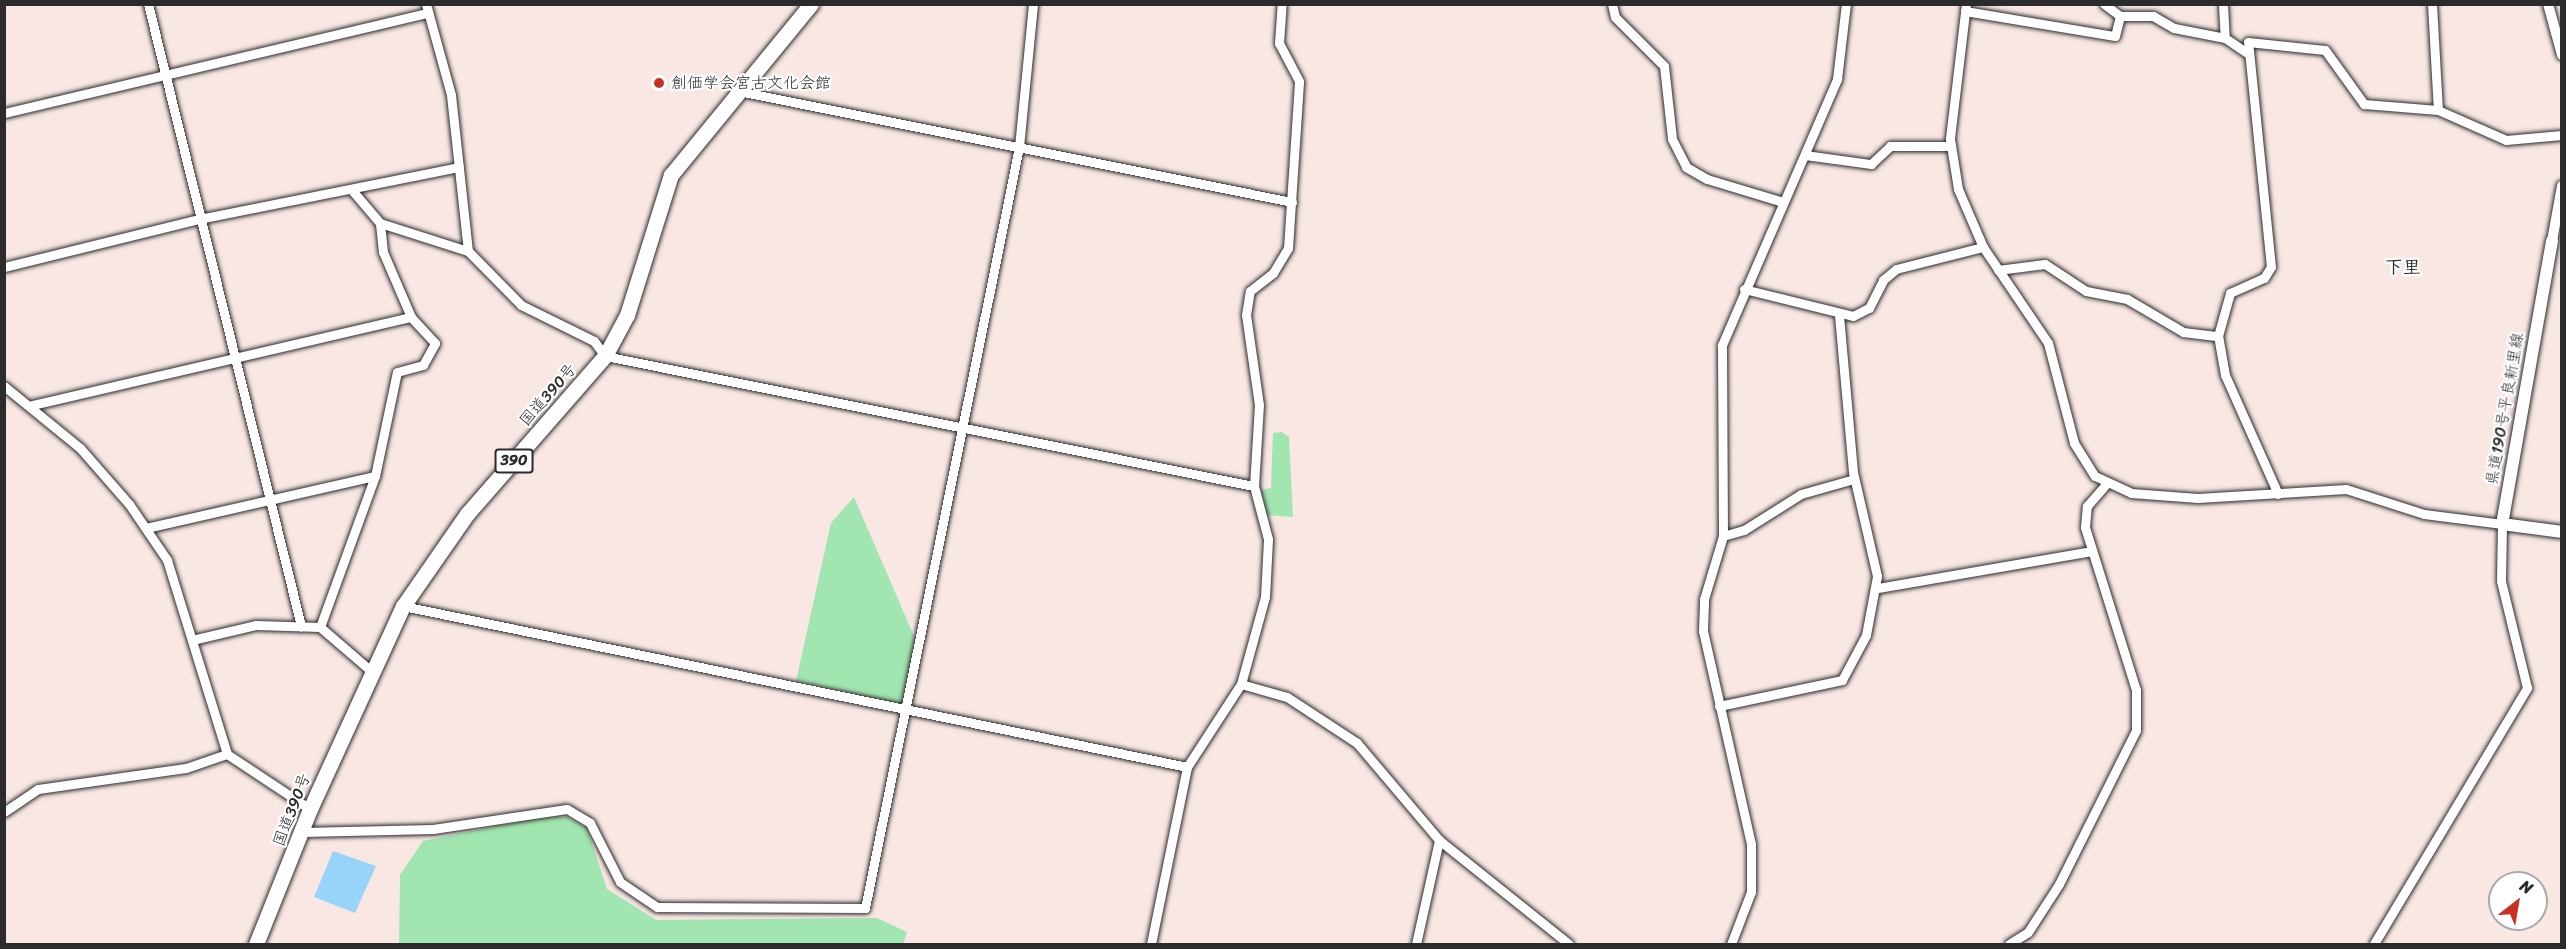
<!DOCTYPE html>
<meta charset="utf-8">
<style>
body{margin:0}
#map{position:relative;width:2566px;height:949px;overflow:hidden;background:#f8e7e3;font-family:Sriracha,"Klee One",sans-serif}
div>[style]{position:absolute}
.green>*{inset:0;background:#a1e5b0}
.water>*{inset:0;background:#98d4f9}
.roads{filter:drop-shadow(0 0 2px #2b2b2b) drop-shadow(0 0 2px #2b2b2b)}
.minor>*{height:9px;margin:-4.5px;padding:0 4.5px;transform-origin:4.5px;border-radius:4.5px;background:#fff}
.tertiary>*{height:10px;margin:-5px;padding:0 5px;transform-origin:5px;border-radius:5px;background:#fff}
.secondary>*{height:12px;margin:-6px;padding:0 6px;transform-origin:6px;border-radius:6px;background:#fff}
.trunk>*{height:15px;margin:-7.5px;padding:0 7.5px;transform-origin:7.5px;border-radius:7.5px;background:#fff}
.dots>*{width:16px;height:16px;translate:-50% -50%;box-sizing:border-box;border:3px solid #fff;border-radius:50%}
span{translate:-50% -50%;white-space:nowrap;text-align:center;line-height:1.15;-webkit-text-stroke:4.5px #fff;paint-order:stroke}
.shield-label span{padding:2px 4px;background:#fff;border:2px solid;border-radius:4px;-webkit-text-stroke-width:0}
.shield-label{font-size:15px;color:#2b2b2b;font-weight:700}
.poi-label{font-size:16px;color:#2b2b2b}
.left{translate:0 -50%;text-align:left}
.street-label{font-size:16px;color:#2b2b2b}
.neighbourhood-label{font-size:18px;color:#2b2b2b;font-weight:700}
.frame{position:absolute;inset:0;border:6px solid #2b2b2b;pointer-events:none}
.north{position:absolute;left:2488px;top:871px;width:60px;height:60px;box-sizing:border-box;background:#fff;border:2px solid #aaa;border-radius:50%;rotate:31deg;font-size:16px;font-weight:700;line-height:24px;text-align:center;color:#2b2b2b}
.north::after{content:'';display:block;margin:auto;width:21px;height:27px;background:#c8321e;clip-path:polygon(50% 0,100% 100%,50% 72%,0 100%)}
</style>
<div id="map">
<div class="green">
<i style="clip-path:polygon(1282px 432px,1289px 437px,1293px 517px,1265px 515px,1261px 490px,1271px 488px,1273px 433px)"></i>
<i style="clip-path:polygon(854px 497px,916px 641px,904px 705px,796px 681px,831px 523px)"></i>
<i style="clip-path:polygon(543px 817px,567px 817px,587px 828px,607px 889px,656px 920px,877px 918px,907px 932px,903px 944px,399px 944px,400px 875px,423px 841px)"></i>
</div>
<div class="water">
<i style="clip-path:polygon(333px 851px,376px 866px,355px 913px,314px 897px)"></i>
</div>
<div class="roads">
<div class="minor">
<i style="left:148px;top:4px;width:641px;rotate:76.18deg"></i>
<i style="left:426px;top:4px;width:94px;rotate:74.6deg"></i>
<i style="left:451px;top:95px;width:157px;rotate:83.8deg"></i>
<i style="left:1612px;top:4px;width:13px;rotate:77deg"></i>
<i style="left:1615px;top:17px;width:69px;rotate:45deg"></i>
<i style="left:1664px;top:66px;width:73px;rotate:83.7deg"></i>
<i style="left:1672px;top:139px;width:31px;rotate:63deg"></i>
<i style="left:1686px;top:167px;width:24px;rotate:30deg"></i>
<i style="left:1707px;top:179px;width:79px;rotate:16.8deg"></i>
<i style="left:1966px;top:4px;width:136px;rotate:96.8deg"></i>
<i style="left:1950px;top:139px;width:51px;rotate:80.9deg"></i>
<i style="left:1958px;top:189px;width:63px;rotate:66.7deg"></i>
<i style="left:1983px;top:247px;width:116px;rotate:55.9deg"></i>
<i style="left:2048px;top:343px;width:103px;rotate:75.4deg"></i>
<i style="left:2074px;top:443px;width:39px;rotate:58deg"></i>
<i style="left:2095px;top:476px;width:40px;rotate:25deg"></i>
<i style="left:2131px;top:493px;width:67px;rotate:4.3deg"></i>
<i style="left:2198px;top:498px;width:148px;rotate:-3.5deg"></i>
<i style="left:2346px;top:489px;width:82px;rotate:17.8deg"></i>
<i style="left:2424px;top:514px;width:79px;rotate:7.3deg"></i>
<i style="left:2502px;top:524px;width:57px;rotate:91deg"></i>
<i style="left:2501px;top:581px;width:110px;rotate:76.3deg"></i>
<i style="left:2527px;top:688px;width:298px;rotate:120.9deg"></i>
<i style="left:2223px;top:4px;width:34px;rotate:87deg"></i>
<i style="left:2432px;top:4px;width:106px;rotate:86.8deg"></i>
<i style="left:1965px;top:11px;width:152px;rotate:9.5deg"></i>
<i style="left:2115px;top:36px;width:21px;rotate:-76deg"></i>
<i style="left:2120px;top:16px;width:20px;rotate:-143deg"></i>
<i style="left:2120px;top:16px;width:33px"></i>
<i style="left:2153px;top:16px;width:24px;rotate:30deg"></i>
<i style="left:2174px;top:28px;width:52px;rotate:11.1deg"></i>
<i style="left:2225px;top:38px;width:29px;rotate:34deg"></i>
<i style="left:738px;top:91px;width:565px;rotate:11.33deg"></i>
<i style="left:4px;top:113px;width:436px;rotate:-13.3deg"></i>
<i style="left:1805px;top:155px;width:67px;rotate:7.8deg"></i>
<i style="left:1871px;top:164px;width:26px;rotate:-43deg"></i>
<i style="left:1890px;top:146px;width:61px"></i>
<i style="left:351px;top:189px;width:45px;rotate:49.5deg"></i>
<i style="left:380px;top:223px;width:92px;rotate:17.7deg"></i>
<i style="left:468px;top:251px;width:76px;rotate:45.5deg"></i>
<i style="left:521px;top:305px;width:81px;rotate:26.3deg"></i>
<i style="left:594px;top:341px;width:19px;rotate:54deg"></i>
<i style="left:605px;top:356px;width:662px;rotate:11.33deg"></i>
<i style="left:4px;top:267px;width:201px;rotate:-13.8deg"></i>
<i style="left:199px;top:219px;width:265px;rotate:-11.3deg"></i>
<i style="left:1998px;top:270px;width:47px;rotate:-7.3deg"></i>
<i style="left:2045px;top:264px;width:49px;rotate:33.4deg"></i>
<i style="left:2086px;top:291px;width:42px;rotate:11deg"></i>
<i style="left:2127px;top:299px;width:65px;rotate:30.5deg"></i>
<i style="left:2183px;top:332px;width:35px;rotate:7deg"></i>
<i style="left:1744px;top:289px;width:112px;rotate:13.9deg"></i>
<i style="left:1853px;top:316px;width:18px;rotate:-27deg"></i>
<i style="left:1869px;top:308px;width:31px;rotate:-63deg"></i>
<i style="left:1883px;top:280px;width:17px;rotate:-40deg"></i>
<i style="left:1896px;top:269px;width:90px;rotate:-14.2deg"></i>
<i style="left:4px;top:386px;width:98px;rotate:39.2deg"></i>
<i style="left:80px;top:448px;width:74px;rotate:48.8deg"></i>
<i style="left:129px;top:504px;width:68px;rotate:55.8deg"></i>
<i style="left:167px;top:560px;width:203px;rotate:72.8deg"></i>
<i style="left:227px;top:754px;width:100px;rotate:33.5deg"></i>
<i style="left:32px;top:405px;width:389px;rotate:-13.1deg"></i>
<i style="left:2278px;top:494px;width:130px;rotate:-114deg"></i>
<i style="left:2225px;top:375px;width:40px;rotate:-100deg"></i>
<i style="left:2218px;top:336px;width:45px;rotate:-74.4deg"></i>
<i style="left:2230px;top:293px;width:37px;rotate:-24deg"></i>
<i style="left:2264px;top:278px;width:13px;rotate:-58deg"></i>
<i style="left:2271px;top:267px;width:226px;rotate:-95.8deg"></i>
<i style="left:2248px;top:42px;width:77px;rotate:5.9deg"></i>
<i style="left:2325px;top:50px;width:67px;rotate:54.2deg"></i>
<i style="left:2364px;top:104px;width:74px;rotate:4.6deg"></i>
<i style="left:2438px;top:110px;width:74px;rotate:23.8deg"></i>
<i style="left:2506px;top:140px;width:56px;rotate:-5.1deg"></i>
<i style="left:146px;top:528px;width:235px;rotate:-12.8deg"></i>
<i style="left:1723px;top:536px;width:22px;rotate:-16deg"></i>
<i style="left:1744px;top:530px;width:67px;rotate:-32.3deg"></i>
<i style="left:1801px;top:494px;width:55px;rotate:-15.8deg"></i>
<i style="left:1878px;top:588px;width:217px;rotate:-9.8deg"></i>
<i style="left:403px;top:606px;width:800px;rotate:11.6deg"></i>
<i style="left:320px;top:627px;width:161px;rotate:-70deg"></i>
<i style="left:375px;top:476px;width:106px;rotate:-78.1deg"></i>
<i style="left:397px;top:372px;width:27px;rotate:-15deg"></i>
<i style="left:423px;top:365px;width:25px;rotate:-61deg"></i>
<i style="left:435px;top:343px;width:35px;rotate:-133deg"></i>
<i style="left:411px;top:317px;width:71px;rotate:-113.3deg"></i>
<i style="left:383px;top:252px;width:29px;rotate:-96deg"></i>
<i style="left:192px;top:640px;width:66px;rotate:-13.2deg"></i>
<i style="left:256px;top:625px;width:64px;rotate:1.8deg"></i>
<i style="left:320px;top:627px;width:66px;rotate:40.7deg"></i>
<i style="left:1241px;top:684px;width:48px;rotate:15.8deg"></i>
<i style="left:1287px;top:697px;width:84px;rotate:33.3deg"></i>
<i style="left:1357px;top:743px;width:127px;rotate:49.8deg"></i>
<i style="left:1439px;top:840px;width:166px;rotate:38.7deg"></i>
<i style="left:1719px;top:706px;width:126px;rotate:-11.9deg"></i>
<i style="left:1842px;top:680px;width:51px;rotate:-61.9deg"></i>
<i style="left:1866px;top:635px;width:60px;rotate:-79.4deg"></i>
<i style="left:1877px;top:576px;width:107px;rotate:-103deg"></i>
<i style="left:1853px;top:472px;width:157px;rotate:-95.1deg"></i>
<i style="left:4px;top:812px;width:41px;rotate:-34.1deg"></i>
<i style="left:38px;top:789px;width:149px;rotate:-8.1deg"></i>
<i style="left:186px;top:768px;width:43px;rotate:-18.9deg"></i>
<i style="left:303px;top:832px;width:130px;rotate:-1.3deg"></i>
<i style="left:433px;top:829px;width:135px;rotate:-8.5deg"></i>
<i style="left:567px;top:809px;width:27px;rotate:31deg"></i>
<i style="left:590px;top:823px;width:66px;rotate:63deg"></i>
<i style="left:620px;top:882px;width:45px;rotate:34deg"></i>
<i style="left:657px;top:907px;width:208px;rotate:0.3deg"></i>
<i style="left:865px;top:908px;width:776px;rotate:-78.56deg"></i>
<i style="left:1019px;top:147px;width:144px;rotate:-84.4deg"></i>
<i style="left:1151px;top:944px;width:181px;rotate:-78.5deg"></i>
<i style="left:1187px;top:767px;width:99px;rotate:-57deg"></i>
<i style="left:1241px;top:684px;width:90px;rotate:-74.6deg"></i>
<i style="left:1265px;top:597px;width:58px;rotate:-87deg"></i>
<i style="left:1268px;top:539px;width:55px;rotate:-104.8deg"></i>
<i style="left:1254px;top:486px;width:81px;rotate:-86.5deg"></i>
<i style="left:1259px;top:405px;width:91px;rotate:-98.2deg"></i>
<i style="left:1246px;top:315px;width:24px;rotate:-81deg"></i>
<i style="left:1250px;top:291px;width:29px;rotate:-38deg"></i>
<i style="left:1273px;top:273px;width:29px;rotate:-59deg"></i>
<i style="left:1288px;top:248px;width:167px;rotate:-86.2deg"></i>
<i style="left:1299px;top:81px;width:43px;rotate:-117.8deg"></i>
<i style="left:1279px;top:43px;width:39px;rotate:-86deg"></i>
<i style="left:1416px;top:944px;width:107px;rotate:-77.5deg"></i>
<i style="left:1731px;top:944px;width:56px;rotate:-69deg"></i>
<i style="left:1751px;top:892px;width:48px;rotate:-90deg"></i>
<i style="left:1751px;top:844px;width:218px;rotate:-102.7deg"></i>
<i style="left:1703px;top:631px;width:32px;rotate:-88deg"></i>
<i style="left:1704px;top:599px;width:66px;rotate:-73.2deg"></i>
<i style="left:1723px;top:536px;width:191px;rotate:-90.3deg"></i>
<i style="left:1722px;top:345px;width:290px;rotate:-66.6deg"></i>
<i style="left:1837px;top:79px;width:76px;rotate:-83.2deg"></i>
<i style="left:2009px;top:944px;width:22px;rotate:-32deg"></i>
<i style="left:2028px;top:932px;width:57px;rotate:-57.1deg"></i>
<i style="left:2059px;top:884px;width:172px;rotate:-63.4deg"></i>
<i style="left:2136px;top:730px;width:40px;rotate:-90deg"></i>
<i style="left:2136px;top:690px;width:171px;rotate:-107.4deg"></i>
<i style="left:2085px;top:527px;width:21px;rotate:-85deg"></i>
<i style="left:2087px;top:506px;width:29px;rotate:-49deg"></i>
</div>
<div class="tertiary">
<i style="left:2548px;top:4px;width:53px;rotate:74.6deg"></i>
<i style="left:2552px;top:241px;width:56px;rotate:-79.7deg"></i>
</div>
<div class="secondary">
<i style="left:2552px;top:241px;width:287px;rotate:100deg"></i>
<i style="left:2502px;top:524px;width:61px;rotate:7.6deg"></i>
</div>
<div class="trunk">
<i style="left:256px;top:944px;width:145px;rotate:-68.2deg"></i>
<i style="left:310px;top:809px;width:223px;rotate:-65.4deg"></i>
<i style="left:403px;top:606px;width:112px;rotate:-55.2deg"></i>
<i style="left:467px;top:514px;width:210px;rotate:-48.9deg"></i>
<i style="left:605px;top:356px;width:47px;rotate:-61.8deg"></i>
<i style="left:627px;top:315px;width:147px;rotate:-72.6deg"></i>
<i style="left:671px;top:175px;width:221px;rotate:-50.7deg"></i>
</div>
</div>
<div class="dots">
<i style="left:659px;top:83px;background:#c8321e"></i>
</div>
<div class="shield-label">
<span style="left:514px;top:461px">390</span>
</div>
<div class="poi-label">
<span class="left" style="left:671px;top:83px">創価学会宮古文化会館</span>
</div>
<div class="street-label">
<span style="left:548px;top:395px;rotate:-49deg">国道390号</span>
<span style="left:2505px;top:409px;rotate:-80deg">県道190号平良新里線</span>
<span style="left:292px;top:810px;rotate:-69deg">国道390号</span>
</div>
<div class="neighbourhood-label">
<span style="left:2403px;top:267px">下里</span>
</div>
<div class="frame"></div>
<div class="north">N</div>
</div>
